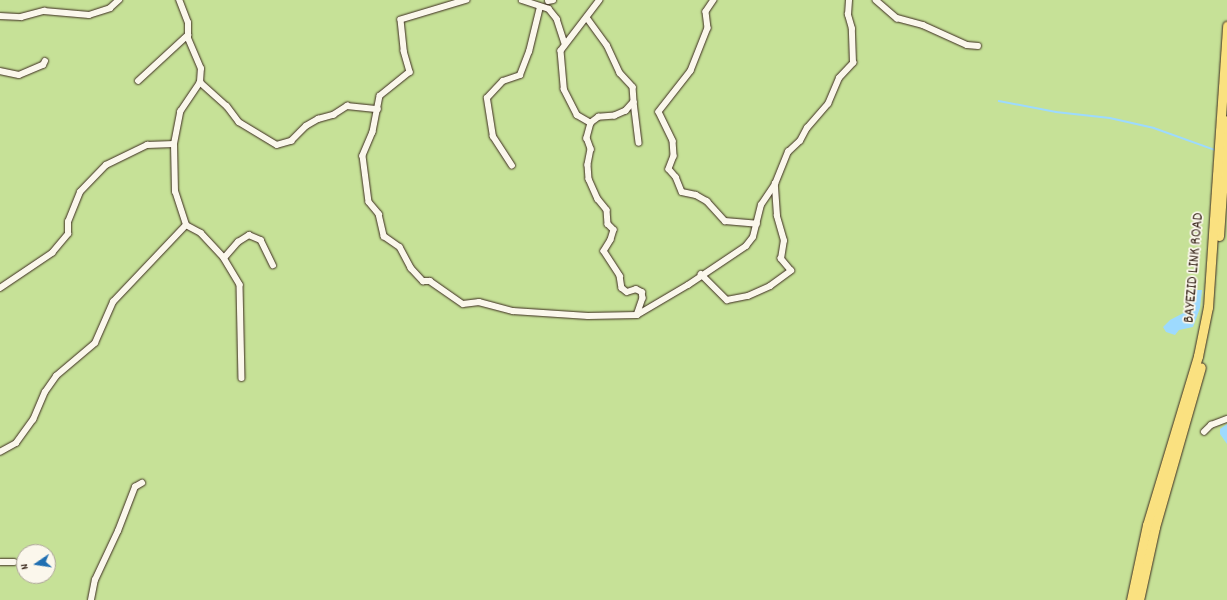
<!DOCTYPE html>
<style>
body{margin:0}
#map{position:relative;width:1227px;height:600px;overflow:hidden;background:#f5e6d3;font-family:Dekko,sans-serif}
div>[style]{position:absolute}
.green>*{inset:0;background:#c6e197}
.water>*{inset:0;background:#9ddafe}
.stream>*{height:1.5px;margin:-0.75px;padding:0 0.75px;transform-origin:0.75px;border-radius:0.75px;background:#9ddafe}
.roads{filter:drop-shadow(0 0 1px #3b2a1e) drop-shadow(0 0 1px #3b2a1e)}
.street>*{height:5.5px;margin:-2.75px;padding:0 2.75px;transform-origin:2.75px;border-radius:2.75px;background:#fbf7ec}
.primary>*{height:9px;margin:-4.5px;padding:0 4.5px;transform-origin:4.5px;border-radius:4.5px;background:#fae180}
span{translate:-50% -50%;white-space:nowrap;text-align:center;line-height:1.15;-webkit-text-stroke:3.5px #fbf7ec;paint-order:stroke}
.street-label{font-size:15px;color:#3b2a1e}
.north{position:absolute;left:16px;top:544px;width:40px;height:40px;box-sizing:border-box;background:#fbf7ec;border:1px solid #aea59a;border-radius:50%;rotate:257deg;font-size:11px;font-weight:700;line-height:16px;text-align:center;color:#3b2a1e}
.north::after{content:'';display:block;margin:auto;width:14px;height:18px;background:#1f6fb2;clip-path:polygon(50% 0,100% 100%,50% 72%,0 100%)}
</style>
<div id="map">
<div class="green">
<i style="clip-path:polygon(evenodd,0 0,1227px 0,1227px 600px,0 600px,0 0,24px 552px,48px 552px,48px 576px,24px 576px,24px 552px)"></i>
</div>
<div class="water">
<i style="clip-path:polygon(1195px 290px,1202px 290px,1200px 308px,1193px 327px,1179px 330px,1175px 335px,1166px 332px,1163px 327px,1170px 320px,1191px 309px)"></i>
<i style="clip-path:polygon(1227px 424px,1227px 444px,1220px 434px,1220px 429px)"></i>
</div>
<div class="stream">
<i style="left:999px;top:101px;width:58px;rotate:10.9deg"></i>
<i style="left:1056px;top:112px;width:54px;rotate:6.3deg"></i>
<i style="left:1110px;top:118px;width:45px;rotate:12.8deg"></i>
<i style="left:1154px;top:128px;width:65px;rotate:19.8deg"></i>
</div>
<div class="roads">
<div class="street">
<i style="left:467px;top:0;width:69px;rotate:163.1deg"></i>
<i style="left:401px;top:20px;width:31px;rotate:84deg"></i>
<i style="left:404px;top:51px;width:22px;rotate:74deg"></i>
<i style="left:410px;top:72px;width:38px;rotate:141deg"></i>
<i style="left:380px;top:96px;width:37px;rotate:101deg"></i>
<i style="left:373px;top:132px;width:26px;rotate:113deg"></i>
<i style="left:363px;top:156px;width:46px;rotate:82.6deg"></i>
<i style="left:369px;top:202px;width:16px;rotate:50deg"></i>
<i style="left:379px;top:214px;width:23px;rotate:77deg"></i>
<i style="left:384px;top:236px;width:19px;rotate:35deg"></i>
<i style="left:400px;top:247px;width:24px;rotate:62deg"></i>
<i style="left:411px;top:268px;width:18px;rotate:47deg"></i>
<i style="left:423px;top:281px;width:7px"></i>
<i style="left:430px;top:281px;width:40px;rotate:34.9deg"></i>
<i style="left:463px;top:304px;width:16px;rotate:-7deg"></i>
<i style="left:479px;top:302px;width:35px;rotate:15deg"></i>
<i style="left:513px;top:311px;width:75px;rotate:3.8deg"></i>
<i style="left:588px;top:316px;width:49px;rotate:-1.2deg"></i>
<i style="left:637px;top:315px;width:59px;rotate:-30.5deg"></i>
<i style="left:688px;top:285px;width:70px;rotate:-33.9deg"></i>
<i style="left:746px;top:246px;width:11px;rotate:-52deg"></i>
<i style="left:753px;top:237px;width:33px;rotate:-76deg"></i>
<i style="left:761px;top:205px;width:25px;rotate:-56deg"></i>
<i style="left:522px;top:0;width:28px;rotate:18deg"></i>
<i style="left:549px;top:9px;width:13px;rotate:51deg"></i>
<i style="left:557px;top:19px;width:25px;rotate:72deg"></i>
<i style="left:600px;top:0;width:64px;rotate:127.4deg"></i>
<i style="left:561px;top:51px;width:38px;rotate:85deg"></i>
<i style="left:564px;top:89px;width:29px;rotate:63deg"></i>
<i style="left:577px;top:115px;width:16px;rotate:30deg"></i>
<i style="left:591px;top:123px;width:16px;rotate:105deg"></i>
<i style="left:587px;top:138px;width:12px;rotate:70deg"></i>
<i style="left:591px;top:149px;width:16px;rotate:101deg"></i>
<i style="left:588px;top:165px;width:14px;rotate:86deg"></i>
<i style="left:589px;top:179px;width:22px;rotate:66deg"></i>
<i style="left:598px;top:199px;width:14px;rotate:51deg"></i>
<i style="left:607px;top:210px;width:14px;rotate:86deg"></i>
<i style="left:608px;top:224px;width:8px;rotate:45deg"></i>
<i style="left:614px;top:230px;width:10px;rotate:107deg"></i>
<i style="left:611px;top:240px;width:13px;rotate:122deg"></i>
<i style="left:604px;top:251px;width:30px;rotate:57deg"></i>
<i style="left:620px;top:276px;width:12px;rotate:81deg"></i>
<i style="left:622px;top:288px;width:6px;rotate:39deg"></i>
<i style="left:627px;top:292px;width:9px;rotate:-18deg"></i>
<i style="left:636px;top:289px;width:7px;rotate:27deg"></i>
<i style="left:642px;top:292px;width:6px;rotate:81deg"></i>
<i style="left:643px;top:298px;width:18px;rotate:109deg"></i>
<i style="left:714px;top:0;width:14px;rotate:124deg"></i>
<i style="left:706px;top:12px;width:16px;rotate:83deg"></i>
<i style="left:708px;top:28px;width:46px;rotate:111.6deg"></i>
<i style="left:691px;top:71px;width:52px;rotate:128deg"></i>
<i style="left:659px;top:112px;width:32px;rotate:64deg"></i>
<i style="left:673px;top:141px;width:15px;rotate:86deg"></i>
<i style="left:674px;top:156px;width:14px;rotate:111deg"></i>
<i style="left:669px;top:169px;width:11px;rotate:49deg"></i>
<i style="left:676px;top:177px;width:16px;rotate:68deg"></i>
<i style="left:682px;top:192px;width:14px;rotate:12deg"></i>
<i style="left:696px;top:195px;width:13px;rotate:29deg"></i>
<i style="left:707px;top:201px;width:27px;rotate:48deg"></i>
<i style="left:725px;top:221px;width:32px;rotate:5deg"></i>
<i style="left:876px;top:0;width:28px;rotate:41deg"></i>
<i style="left:897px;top:18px;width:27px;rotate:15deg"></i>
<i style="left:923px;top:25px;width:48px;rotate:24.4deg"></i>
<i style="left:967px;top:45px;width:11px;rotate:5deg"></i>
<i style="left:548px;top:1px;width:5px;rotate:-11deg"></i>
<i style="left:0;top:16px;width:21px;rotate:3deg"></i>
<i style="left:21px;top:17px;width:24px;rotate:-15deg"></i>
<i style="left:44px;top:11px;width:45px;rotate:5.1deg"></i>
<i style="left:89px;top:15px;width:22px;rotate:-18deg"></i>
<i style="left:110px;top:8px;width:12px;rotate:-42deg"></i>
<i style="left:588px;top:19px;width:32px;rotate:54deg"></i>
<i style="left:607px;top:45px;width:31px;rotate:65deg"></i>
<i style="left:620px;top:73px;width:19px;rotate:47deg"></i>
<i style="left:633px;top:87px;width:15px;rotate:86deg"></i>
<i style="left:634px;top:102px;width:12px;rotate:132deg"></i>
<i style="left:626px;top:111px;width:12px;rotate:156deg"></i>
<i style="left:615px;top:116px;width:16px;rotate:176deg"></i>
<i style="left:599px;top:117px;width:10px;rotate:143deg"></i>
<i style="left:0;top:71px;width:19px;rotate:12deg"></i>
<i style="left:19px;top:75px;width:26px;rotate:-23deg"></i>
<i style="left:43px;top:65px;width:4px;rotate:-63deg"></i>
<i style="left:138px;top:81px;width:68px;rotate:-42.6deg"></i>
<i style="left:200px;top:82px;width:36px;rotate:42deg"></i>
<i style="left:227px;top:106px;width:20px;rotate:53deg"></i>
<i style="left:239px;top:122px;width:44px;rotate:31.2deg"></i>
<i style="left:277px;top:145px;width:15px;rotate:-16deg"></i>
<i style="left:291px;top:141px;width:21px;rotate:-45deg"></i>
<i style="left:306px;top:126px;width:14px;rotate:-30deg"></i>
<i style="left:318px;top:119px;width:16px;rotate:-15deg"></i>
<i style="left:333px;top:115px;width:17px;rotate:-33deg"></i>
<i style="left:347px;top:106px;width:31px;rotate:6deg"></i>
<i style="left:634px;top:102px;width:41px;rotate:83deg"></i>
<i style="left:512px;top:166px;width:35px;rotate:-123deg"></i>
<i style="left:493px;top:137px;width:39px;rotate:-99deg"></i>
<i style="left:487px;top:98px;width:23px;rotate:-47deg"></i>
<i style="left:503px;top:81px;width:18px;rotate:-19deg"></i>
<i style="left:520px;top:75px;width:25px;rotate:-69deg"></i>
<i style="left:529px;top:52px;width:46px;rotate:-76.3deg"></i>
<i style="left:186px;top:225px;width:17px;rotate:28deg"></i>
<i style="left:201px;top:233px;width:34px;rotate:47deg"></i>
<i style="left:224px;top:258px;width:31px;rotate:59deg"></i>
<i style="left:240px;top:285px;width:93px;rotate:88.8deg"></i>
<i style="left:224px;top:258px;width:21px;rotate:-49deg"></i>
<i style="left:238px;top:242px;width:13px;rotate:-32deg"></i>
<i style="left:249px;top:235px;width:13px;rotate:23deg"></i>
<i style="left:261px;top:240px;width:28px;rotate:64deg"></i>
<i style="left:701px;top:274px;width:37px;rotate:45deg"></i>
<i style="left:727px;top:300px;width:21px;rotate:-11deg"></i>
<i style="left:748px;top:296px;width:24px;rotate:-24deg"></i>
<i style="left:770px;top:286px;width:26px;rotate:-36deg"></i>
<i style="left:791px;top:271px;width:16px;rotate:-130deg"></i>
<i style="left:781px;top:259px;width:18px;rotate:-81deg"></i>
<i style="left:784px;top:241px;width:26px;rotate:-106deg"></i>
<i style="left:777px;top:216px;width:32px;rotate:-94deg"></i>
<i style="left:775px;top:184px;width:35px;rotate:-68deg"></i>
<i style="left:788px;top:152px;width:16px;rotate:-43deg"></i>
<i style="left:800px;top:141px;width:15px;rotate:-62deg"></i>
<i style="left:807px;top:128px;width:32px;rotate:-49deg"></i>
<i style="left:828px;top:104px;width:28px;rotate:-67deg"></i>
<i style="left:839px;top:78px;width:21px;rotate:-47deg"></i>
<i style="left:853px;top:63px;width:34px;rotate:-92deg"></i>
<i style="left:852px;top:29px;width:15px;rotate:-106deg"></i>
<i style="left:848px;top:15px;width:15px;rotate:-86deg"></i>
<i style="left:0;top:288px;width:63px;rotate:-33.9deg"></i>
<i style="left:52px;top:253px;width:25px;rotate:-50deg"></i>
<i style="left:68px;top:234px;width:12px;rotate:-90deg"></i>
<i style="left:68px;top:222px;width:32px;rotate:-68deg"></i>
<i style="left:80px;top:192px;width:37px;rotate:-46deg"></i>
<i style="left:106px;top:165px;width:46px;rotate:-26deg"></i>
<i style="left:147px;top:145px;width:27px;rotate:-2deg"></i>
<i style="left:1204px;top:432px;width:10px;rotate:-45deg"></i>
<i style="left:1211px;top:425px;width:17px;rotate:-21deg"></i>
<i style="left:0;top:452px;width:18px;rotate:-29deg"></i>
<i style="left:16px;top:443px;width:29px;rotate:-54deg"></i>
<i style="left:33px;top:420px;width:30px;rotate:-67deg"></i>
<i style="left:45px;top:392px;width:19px;rotate:-55deg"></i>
<i style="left:56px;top:376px;width:51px;rotate:-40.2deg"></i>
<i style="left:95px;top:343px;width:45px;rotate:-66.3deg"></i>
<i style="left:113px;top:302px;width:106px;rotate:-46.5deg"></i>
<i style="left:186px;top:225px;width:35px;rotate:-108deg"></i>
<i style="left:175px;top:192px;width:48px;rotate:-91.2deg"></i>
<i style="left:174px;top:144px;width:33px;rotate:-79deg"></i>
<i style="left:180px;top:112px;width:36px;rotate:-56deg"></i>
<i style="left:200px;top:82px;width:13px;rotate:-86deg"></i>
<i style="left:201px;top:69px;width:33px;rotate:-113deg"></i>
<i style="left:188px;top:39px;width:16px;rotate:-90deg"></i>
<i style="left:188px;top:23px;width:25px;rotate:-111deg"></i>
<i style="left:0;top:562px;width:14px"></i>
<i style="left:91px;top:600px;width:20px;rotate:-79deg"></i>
<i style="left:95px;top:580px;width:54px;rotate:-64.9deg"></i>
<i style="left:118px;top:531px;width:47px;rotate:-68.9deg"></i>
<i style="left:135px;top:487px;width:8px;rotate:-30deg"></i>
</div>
<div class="primary">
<i style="left:1219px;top:236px;width:116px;rotate:-86.1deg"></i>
<i style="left:1131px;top:600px;width:77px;rotate:-78deg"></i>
<i style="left:1147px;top:525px;width:177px;rotate:-73.2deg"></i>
<i style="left:1198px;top:356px;width:50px;rotate:-78.5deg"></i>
<i style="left:1208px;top:307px;width:282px;rotate:-86.1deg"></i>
<i style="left:1139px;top:600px;width:75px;rotate:-77.6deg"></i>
<i style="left:1155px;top:527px;width:166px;rotate:-74deg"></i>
</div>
</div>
<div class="street-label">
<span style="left:1195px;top:268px;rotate:-85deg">BAYEZID LINK ROAD</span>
</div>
<div class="north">N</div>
</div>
